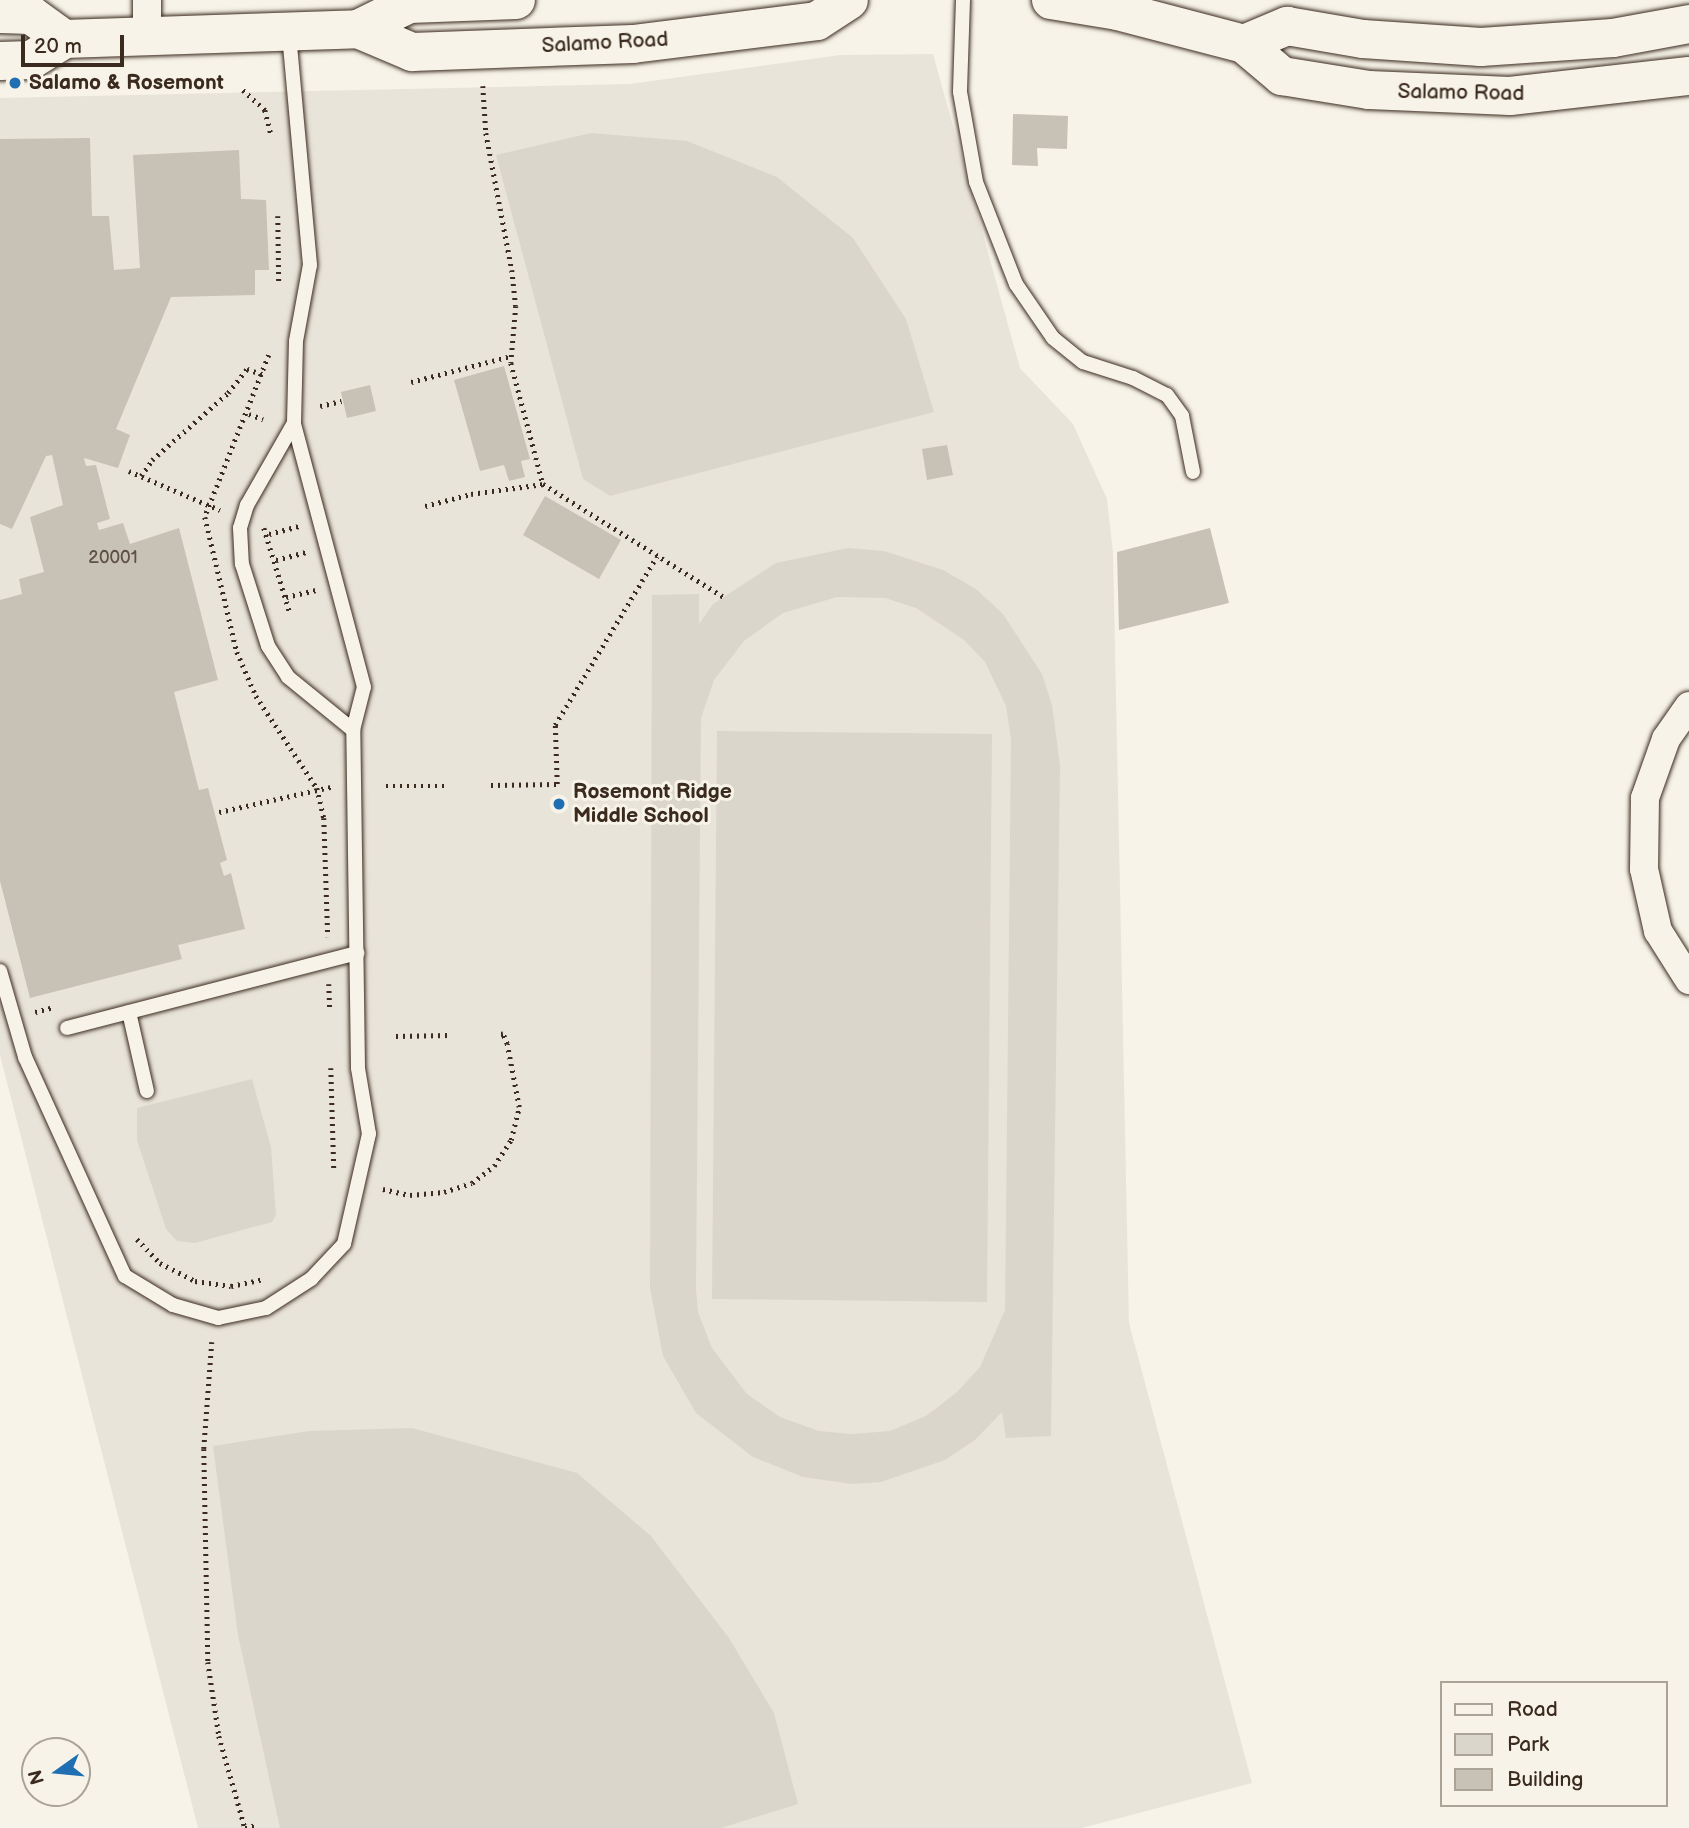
<!DOCTYPE html>
<style>
body{margin:0}
#map{position:relative;width:1689px;height:1828px;overflow:hidden;background:#f7f3e8;font-family:"Balsamiq Sans",sans-serif}
div>[style]{position:absolute}
.built>*{inset:0;background:#e9e4d9}
.green>*{inset:0;background:#dbd6cb}
.building>*{inset:0;background:#c8c1b6}
.path>*{height:4.5px;margin-top:-2.25px;transform-origin:0;background:repeating-linear-gradient(90deg,#3b2a1e 0 2px,transparent 0 7px)}
.roads{filter:drop-shadow(0 0 2px #3b2a1e) drop-shadow(0 0 2px #3b2a1e)}
.service>*{height:14px;margin:-7px;padding:0 7px;transform-origin:7px;border-radius:7px;background:#f7f3e8}
.minor>*{height:28px;margin:-14px;padding:0 14px;transform-origin:14px;border-radius:14px;background:#f7f3e8}
.secondary>*{height:38px;margin:-19px;padding:0 19px;transform-origin:19px;border-radius:19px;background:#f7f3e8}
.dots>*{width:19px;height:19px;translate:-50% -50%;box-sizing:border-box;border:4px solid #f7f3e8;border-radius:50%}
span{translate:-50% -50%;white-space:nowrap;text-align:center;line-height:1.15;-webkit-text-stroke:6px #f7f3e8;paint-order:stroke}
.number-label{font-size:18px;color:#5e5044}
.number-label span{-webkit-text-stroke-width:0}
.street-label{font-size:21px;color:#3b2a1e}
.poi-label{font-size:21px;color:#3b2a1e;font-weight:700}
.left{translate:0 -50%;text-align:left}
.legend{position:absolute;left:1440px;top:1681px;width:228px;height:126px;box-sizing:border-box;background:#f7f3e8;border:2px solid #aca397;margin:0;padding:9px 12px;list-style:none;font-size:21px;color:#3b2a1e}
.legend li{display:flex;align-items:center;gap:14px;height:35px}
.legend b{width:35px;border:2px solid #aca397}
.north{position:absolute;left:21px;top:1737px;width:70px;height:70px;box-sizing:border-box;background:#f7f3e8;border:2px solid #aca397;border-radius:50%;rotate:255deg;font-size:19px;font-weight:700;line-height:28px;text-align:center;color:#3b2a1e}
.north::after{content:'';display:block;margin:auto;width:24px;height:32px;background:#1f6fb2;clip-path:polygon(50% 0,100% 100%,50% 72%,0 100%)}
.scale{position:absolute;left:21px;top:35px;width:103px;height:32px;box-sizing:border-box;border:4px solid #3b2a1e;border-top:0;padding-left:9px;font-size:21px;line-height:24px;white-space:nowrap;color:#3b2a1e;-webkit-text-stroke:5px #f7f3e8;paint-order:stroke}
</style>
<div id="map">
<div class="built">
<i style="clip-path:polygon(933px 54px,1020px 368px,1073px 424px,1107px 499px,1113px 553px,1129px 1323px,1252px 1783px,1082px 1828px,198px 1828px,0 1055px,0 98px,630px 84px,840px 55px)"></i>
</div>
<div class="green">
<i style="clip-path:polygon(591px 133px,687px 141px,777px 177px,853px 238px,906px 319px,934px 412px,610px 496px,583px 479px,496px 155px)"></i>
<i style="clip-path:polygon(evenodd,848px 548px,884px 551px,943px 570px,976px 589px,1003px 614px,1042px 674px,1052px 705px,1060px 765px,1051px 1436px,1006px 1438px,1002px 1412px,975px 1440px,945px 1460px,881px 1482px,852px 1484px,803px 1477px,753px 1457px,696px 1413px,663px 1356px,650px 1288px,652px 595px,699px 594px,699px 624px,713px 604px,776px 563px,848px 548px,837px 597px,885px 598px,916px 608px,964px 640px,985px 662px,1006px 706px,1011px 740px,1005px 1310px,980px 1367px,957px 1392px,926px 1416px,890px 1431px,851px 1434px,819px 1431px,780px 1417px,747px 1394px,712px 1348px,698px 1312px,696px 1288px,701px 718px,714px 680px,744px 641px,783px 613px,837px 597px)"></i>
<i style="clip-path:polygon(717px 731px,992px 734px,987px 1302px,712px 1299px)"></i>
<i style="clip-path:polygon(252px 1079px,271px 1147px,276px 1215px,272px 1222px,195px 1243px,177px 1241px,166px 1229px,137px 1140px,137px 1108px)"></i>
<i style="clip-path:polygon(412px 1428px,577px 1473px,651px 1536px,729px 1638px,774px 1713px,798px 1804px,721px 1828px,280px 1828px,238px 1635px,213px 1446px,309px 1431px)"></i>
</div>
<div class="building">
<i style="clip-path:polygon(1013px 114px,1068px 116px,1067px 149px,1037px 148px,1038px 166px,1012px 165px)"></i>
<i style="clip-path:polygon(90px 138px,92px 216px,109px 216px,114px 270px,140px 268px,133px 155px,239px 150px,241px 199px,266px 200px,269px 270px,255px 270px,255px 295px,171px 297px,116px 429px,130px 435px,118px 468px,84px 458px,86px 466px,96px 465px,110px 519px,97px 523px,99px 530px,123px 523px,130px 544px,179px 528px,218px 680px,174px 692px,199px 790px,208px 788px,227px 860px,220px 863px,224px 876px,231px 873px,245px 929px,178px 945px,182px 959px,30px 998px,0 881px,0 600px,22px 594px,19px 579px,44px 572px,30px 517px,63px 505px,52px 455px,46px 456px,12px 529px,0 524px,0 139px)"></i>
<i style="clip-path:polygon(504px 366px,530px 459px,521px 461px,525px 477px,509px 481px,504px 465px,480px 471px,454px 380px)"></i>
<i style="clip-path:polygon(370px 385px,376px 411px,347px 418px,341px 392px)"></i>
<i style="clip-path:polygon(947px 445px,953px 475px,927px 480px,922px 449px)"></i>
<i style="clip-path:polygon(545px 496px,621px 540px,599px 579px,523px 535px)"></i>
<i style="clip-path:polygon(1210px 528px,1229px 603px,1119px 630px,1117px 552px)"></i>
</div>
<div class="path">
<i style="left:483px;top:86px;width:47px;rotate:86.3deg"></i>
<i style="left:486px;top:133px;width:139px;rotate:79.3deg"></i>
<i style="left:512px;top:270px;width:36px;rotate:84deg"></i>
<i style="left:516px;top:306px;width:57px;rotate:95deg"></i>
<i style="left:511px;top:363px;width:125px;rotate:75.2deg"></i>
<i style="left:243px;top:90px;width:30px;rotate:42deg"></i>
<i style="left:265px;top:110px;width:25px;rotate:76deg"></i>
<i style="left:278px;top:216px;width:68px;rotate:89.2deg"></i>
<i style="left:269px;top:355px;width:174px;rotate:111.6deg"></i>
<i style="left:205px;top:517px;width:139px;rotate:76.7deg"></i>
<i style="left:237px;top:652px;width:48px;rotate:66.6deg"></i>
<i style="left:256px;top:696px;width:110px;rotate:56.5deg"></i>
<i style="left:317px;top:788px;width:31px;rotate:77deg"></i>
<i style="left:324px;top:818px;width:119px;rotate:88.1deg"></i>
<i style="left:411px;top:382px;width:103px;rotate:-14.6deg"></i>
<i style="left:320px;top:406px;width:22px;rotate:-13deg"></i>
<i style="left:249px;top:414px;width:15px;rotate:20deg"></i>
<i style="left:129px;top:471px;width:99px;rotate:23.2deg"></i>
<i style="left:141px;top:476px;width:19px;rotate:-55deg"></i>
<i style="left:152px;top:460px;width:101px;rotate:-41.4deg"></i>
<i style="left:228px;top:393px;width:31px;rotate:-52deg"></i>
<i style="left:247px;top:369px;width:18px;rotate:19deg"></i>
<i style="left:425px;top:506px;width:48px;rotate:-14.6deg"></i>
<i style="left:471px;top:494px;width:73px;rotate:-7.9deg"></i>
<i style="left:543px;top:484px;width:213px;rotate:32deg"></i>
<i style="left:264px;top:528px;width:89px;rotate:73deg"></i>
<i style="left:269px;top:534px;width:31px;rotate:-15deg"></i>
<i style="left:276px;top:560px;width:31px;rotate:-15deg"></i>
<i style="left:286px;top:597px;width:31px;rotate:-13deg"></i>
<i style="left:491px;top:785px;width:66px;rotate:-0.9deg"></i>
<i style="left:557px;top:784px;width:59px;rotate:-91.9deg"></i>
<i style="left:555px;top:725px;width:197px;rotate:-58.9deg"></i>
<i style="left:386px;top:786px;width:60px"></i>
<i style="left:219px;top:812px;width:115px;rotate:-12.6deg"></i>
<i style="left:329px;top:984px;width:23px;rotate:88deg"></i>
<i style="left:35px;top:1012px;width:20px;rotate:-15deg"></i>
<i style="left:396px;top:1036px;width:54px;rotate:-1.1deg"></i>
<i style="left:331px;top:1068px;width:100px;rotate:88.3deg"></i>
<i style="left:383px;top:1189px;width:28px;rotate:13deg"></i>
<i style="left:410px;top:1195px;width:34px;rotate:-5deg"></i>
<i style="left:444px;top:1192px;width:29px;rotate:-18deg"></i>
<i style="left:472px;top:1183px;width:28px;rotate:-38deg"></i>
<i style="left:494px;top:1166px;width:31px;rotate:-57deg"></i>
<i style="left:511px;top:1140px;width:34px;rotate:-76deg"></i>
<i style="left:519px;top:1107px;width:64px;rotate:-100.8deg"></i>
<i style="left:507px;top:1044px;width:11px;rotate:-112deg"></i>
<i style="left:503px;top:1034px;width:6px;rotate:171deg"></i>
<i style="left:137px;top:1239px;width:33px;rotate:46deg"></i>
<i style="left:160px;top:1263px;width:39px;rotate:27deg"></i>
<i style="left:195px;top:1281px;width:36px;rotate:8deg"></i>
<i style="left:231px;top:1286px;width:33px;rotate:-12deg"></i>
<i style="left:212px;top:1342px;width:107px;rotate:94.3deg"></i>
<i style="left:204px;top:1449px;width:213px;rotate:88.9deg"></i>
<i style="left:208px;top:1662px;width:75px;rotate:81.5deg"></i>
<i style="left:219px;top:1736px;width:96px;rotate:74.2deg"></i>
<i style="left:245px;top:1828px;width:11px;rotate:-15deg"></i>
</div>
<div class="roads">
<div class="service">
<i style="left:963px;top:0;width:92px;rotate:91.9deg"></i>
<i style="left:960px;top:92px;width:91px;rotate:79.9deg"></i>
<i style="left:976px;top:182px;width:110px;rotate:68.6deg"></i>
<i style="left:1016px;top:284px;width:65px;rotate:55.6deg"></i>
<i style="left:1053px;top:338px;width:38px;rotate:39deg"></i>
<i style="left:1083px;top:362px;width:52px;rotate:17.7deg"></i>
<i style="left:1133px;top:378px;width:38px;rotate:27deg"></i>
<i style="left:1167px;top:395px;width:26px;rotate:54deg"></i>
<i style="left:1182px;top:416px;width:57px;rotate:78.9deg"></i>
<i style="left:294px;top:423px;width:95px;rotate:119.8deg"></i>
<i style="left:247px;top:505px;width:24px;rotate:107deg"></i>
<i style="left:240px;top:528px;width:36px;rotate:87deg"></i>
<i style="left:242px;top:564px;width:86px;rotate:72.4deg"></i>
<i style="left:268px;top:646px;width:37px;rotate:57deg"></i>
<i style="left:288px;top:677px;width:84px;rotate:39.2deg"></i>
<i style="left:0;top:971px;width:90px;rotate:73.8deg"></i>
<i style="left:25px;top:1057px;width:241px;rotate:65.5deg"></i>
<i style="left:125px;top:1276px;width:56px;rotate:31.1deg"></i>
<i style="left:173px;top:1305px;width:47px;rotate:16.1deg"></i>
<i style="left:218px;top:1318px;width:49px;rotate:-11.8deg"></i>
<i style="left:266px;top:1308px;width:54px;rotate:-32.8deg"></i>
<i style="left:311px;top:1279px;width:48px;rotate:-46.7deg"></i>
<i style="left:344px;top:1244px;width:113px;rotate:-77.2deg"></i>
<i style="left:369px;top:1134px;width:67px;rotate:-99.5deg"></i>
<i style="left:358px;top:1068px;width:338px;rotate:-90.8deg"></i>
<i style="left:353px;top:730px;width:44px;rotate:-75.7deg"></i>
<i style="left:364px;top:687px;width:273px;rotate:-104.9deg"></i>
<i style="left:294px;top:423px;width:82px;rotate:-88.6deg"></i>
<i style="left:296px;top:341px;width:77px;rotate:-79.6deg"></i>
<i style="left:310px;top:265px;width:233px;rotate:-95.2deg"></i>
<i style="left:129px;top:1012px;width:81px;rotate:77.2deg"></i>
<i style="left:67px;top:1028px;width:300px;rotate:-14.5deg"></i>
</div>
<div class="minor">
<i style="left:147px;top:0;width:36px;rotate:90deg"></i>
<i style="left:1689px;top:706px;width:40px;rotate:124.9deg"></i>
<i style="left:1666px;top:739px;width:63px;rotate:109.6deg"></i>
<i style="left:1645px;top:798px;width:71px;rotate:90.8deg"></i>
<i style="left:1644px;top:869px;width:64px;rotate:77.3deg"></i>
<i style="left:1658px;top:931px;width:58px;rotate:57.7deg"></i>
</div>
<div class="secondary">
<i style="left:1051px;top:0;width:68px;rotate:9.3deg"></i>
<i style="left:1118px;top:11px;width:130px;rotate:14.7deg"></i>
<i style="left:1244px;top:44px;width:50px;rotate:40.1deg"></i>
<i style="left:1282px;top:76px;width:88px;rotate:9.1deg"></i>
<i style="left:1369px;top:90px;width:141px;rotate:2.4deg"></i>
<i style="left:1510px;top:96px;width:180px;rotate:-6.4deg"></i>
<i style="left:0;top:14px;width:31px;rotate:2deg"></i>
<i style="left:31px;top:15px;width:41px;rotate:36deg"></i>
<i style="left:358px;top:29px;width:57px;rotate:-26.1deg"></i>
<i style="left:409px;top:4px;width:107px;rotate:-2.1deg"></i>
<i style="left:1244px;top:44px;width:47px;rotate:-22.7deg"></i>
<i style="left:1287px;top:26px;width:77px;rotate:9.7deg"></i>
<i style="left:1363px;top:39px;width:118px;rotate:3.9deg"></i>
<i style="left:1481px;top:47px;width:132px;rotate:-3.9deg"></i>
<i style="left:1613px;top:38px;width:77px;rotate:-10.4deg"></i>
<i style="left:0;top:61px;width:31px;rotate:-2deg"></i>
<i style="left:31px;top:60px;width:39px;rotate:-32deg"></i>
<i style="left:64px;top:39px;width:294px;rotate:-1.9deg"></i>
<i style="left:358px;top:29px;width:59px;rotate:23.1deg"></i>
<i style="left:412px;top:52px;width:221px;rotate:-2.1deg"></i>
<i style="left:633px;top:44px;width:185px;rotate:-7.1deg"></i>
<i style="left:817px;top:21px;width:38px;rotate:-33deg"></i>
</div>
</div>
<div class="dots">
<i style="left:15px;top:83px;background:#1f6fb2"></i>
<i style="left:559px;top:804px;background:#1f6fb2"></i>
</div>
<div class="number-label">
<span style="left:113px;top:558px">20001</span>
</div>
<div class="street-label">
<span style="left:605px;top:43px;rotate:-3deg">Salamo Road</span>
<span style="left:1461px;top:93px;rotate:1deg">Salamo Road</span>
</div>
<div class="poi-label">
<span class="left" style="left:29px;top:83px">Salamo &amp; Rosemont</span>
<span class="left" style="left:573px;top:804px">Rosemont Ridge<br>Middle School</span>
</div>
<ul class="legend">
<li><b style="height:9px;background:#f7f3e8"></b>Road</li>
<li><b style="height:19px;background:#dbd6cb"></b>Park</li>
<li><b style="height:19px;background:#c8c1b6"></b>Building</li>
</ul>
<div class="north">N</div>
<div class="scale">20 m</div>
</div>
